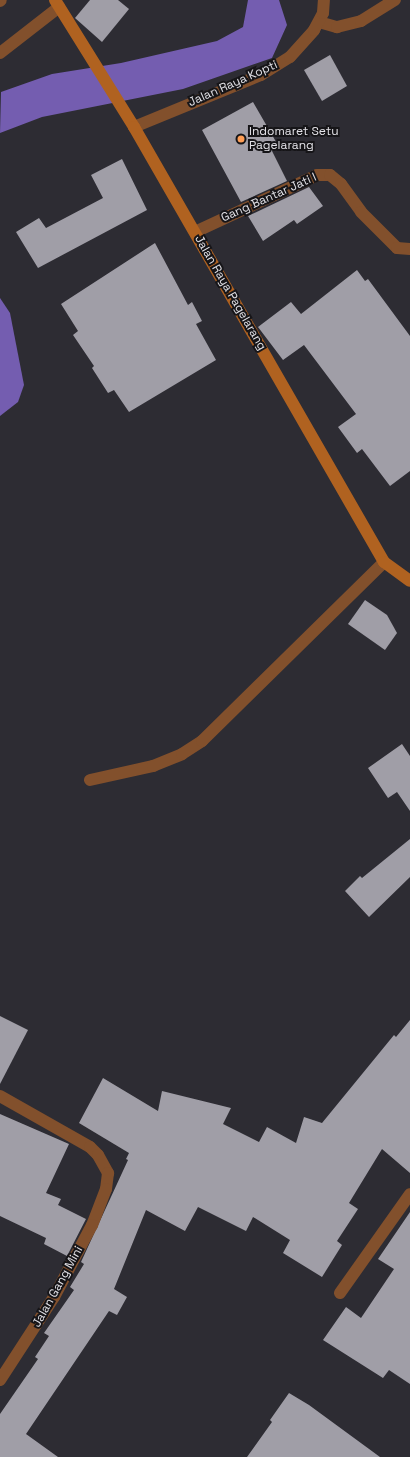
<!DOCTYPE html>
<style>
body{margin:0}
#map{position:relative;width:410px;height:1457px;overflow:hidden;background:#2d2c33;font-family:"Space Grotesk",sans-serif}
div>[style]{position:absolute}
.water>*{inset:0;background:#745db0}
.building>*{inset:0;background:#a09ea7}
.lane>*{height:12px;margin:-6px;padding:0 6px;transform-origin:6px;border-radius:6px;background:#82502c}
.street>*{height:12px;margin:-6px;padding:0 6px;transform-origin:6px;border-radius:6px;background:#82502c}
.secondary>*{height:12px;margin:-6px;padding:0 6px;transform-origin:6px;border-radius:6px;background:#b06220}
.dots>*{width:11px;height:11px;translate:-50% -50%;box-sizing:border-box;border:2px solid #161518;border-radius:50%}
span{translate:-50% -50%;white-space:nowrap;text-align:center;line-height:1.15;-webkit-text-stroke:4px #161518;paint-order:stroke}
.street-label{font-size:12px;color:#e3e2e7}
.poi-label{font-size:12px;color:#e3e2e7}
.left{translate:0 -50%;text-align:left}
</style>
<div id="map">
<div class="water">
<i style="clip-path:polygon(248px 0,279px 0,287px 25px,272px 58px,183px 89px,42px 117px,0 133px,1px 92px,52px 74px,121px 63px,217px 41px,243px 27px)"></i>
<i style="clip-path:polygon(0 298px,10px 313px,24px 385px,18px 402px,0 416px)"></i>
</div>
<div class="building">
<i style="clip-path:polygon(90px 0,118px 0,129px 9px,102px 42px,75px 18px)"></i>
<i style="clip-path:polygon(330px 55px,347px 86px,322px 101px,304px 70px)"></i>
<i style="clip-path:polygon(253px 102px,279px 147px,272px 151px,287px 181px,241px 202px,202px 130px)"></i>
<i style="clip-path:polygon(122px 159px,147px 210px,38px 268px,16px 232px,39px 218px,46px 228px,103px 198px,91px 175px)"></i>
<i style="clip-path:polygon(309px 187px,323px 206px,297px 224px,294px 220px,263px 241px,248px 216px)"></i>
<i style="clip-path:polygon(155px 243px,188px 305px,192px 302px,202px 321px,196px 324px,216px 360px,129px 412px,114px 390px,108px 393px,92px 368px,94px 366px,73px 335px,78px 331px,61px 304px)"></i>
<i style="clip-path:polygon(357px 270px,365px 281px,368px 279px,410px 336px,410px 471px,390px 486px,362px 449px,357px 453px,338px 427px,356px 414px,304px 345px,283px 360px,258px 327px,291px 302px,301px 314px)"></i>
<i style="clip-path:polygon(365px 600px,387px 615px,397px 633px,385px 650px,348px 624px)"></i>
<i style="clip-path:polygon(402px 744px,410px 756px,410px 811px,397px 792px,388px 798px,368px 768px)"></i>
<i style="clip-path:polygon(410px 839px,410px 877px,369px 917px,345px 891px,360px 876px,362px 878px)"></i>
<i style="clip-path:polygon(0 1016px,28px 1030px,0 1084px)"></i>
<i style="clip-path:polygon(410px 1020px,410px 1173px,382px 1149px,349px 1203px,358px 1209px,337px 1241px,342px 1245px,322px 1277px,283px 1253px,290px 1240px,253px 1217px,246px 1231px,198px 1207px,185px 1231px,146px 1210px,114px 1289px,127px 1297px,117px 1315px,109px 1311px,26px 1434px,58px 1457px,0 1457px,0 1414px,38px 1359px,35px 1357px,49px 1336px,44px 1333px,74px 1290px,70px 1287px,84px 1264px,81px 1262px,128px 1160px,126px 1159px,129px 1153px,79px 1123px,103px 1078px,158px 1111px,162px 1091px,231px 1108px,223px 1124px,259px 1142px,267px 1127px,296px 1143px,304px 1117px,322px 1123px,394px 1035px,396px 1037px)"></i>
<i style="clip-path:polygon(0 1114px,69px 1144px,46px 1193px,61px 1199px,58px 1205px,86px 1219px,67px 1256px,44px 1244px,46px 1238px,0 1216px)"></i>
<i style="clip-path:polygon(410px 1212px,410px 1384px,389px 1370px,383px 1378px,323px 1340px,346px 1307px,361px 1318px,394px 1269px,378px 1259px)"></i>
<i style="clip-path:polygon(289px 1393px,309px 1405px,380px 1457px,247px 1457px,272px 1422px,270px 1420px)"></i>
</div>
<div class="lane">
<i style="left:90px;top:780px;width:65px;rotate:-12.5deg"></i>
<i style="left:153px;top:766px;width:31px;rotate:-22deg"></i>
<i style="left:182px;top:754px;width:24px;rotate:-33deg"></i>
<i style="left:202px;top:741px;width:255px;rotate:-44.5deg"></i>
</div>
<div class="street">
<i style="left:0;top:1px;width:1px;rotate:-45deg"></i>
<i style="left:319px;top:22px;width:19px;rotate:16deg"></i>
<i style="left:337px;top:27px;width:25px;rotate:-14deg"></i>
<i style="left:361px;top:21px;width:40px;rotate:-32deg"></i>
<i style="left:0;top:53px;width:75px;rotate:-37.9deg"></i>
<i style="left:134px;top:127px;width:137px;rotate:-22.3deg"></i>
<i style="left:261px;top:75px;width:34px;rotate:-32deg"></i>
<i style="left:290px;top:57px;width:36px;rotate:-48deg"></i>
<i style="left:314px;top:30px;width:19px;rotate:-62deg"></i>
<i style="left:323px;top:13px;width:13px;rotate:-86deg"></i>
<i style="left:195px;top:232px;width:135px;rotate:-25deg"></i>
<i style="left:317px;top:175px;width:13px"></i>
<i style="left:330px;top:175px;width:14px;rotate:39deg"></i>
<i style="left:341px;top:184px;width:34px;rotate:54deg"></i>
<i style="left:361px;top:212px;width:51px;rotate:45deg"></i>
<i style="left:397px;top:248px;width:13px;rotate:4deg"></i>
<i style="left:0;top:1096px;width:103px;rotate:29.5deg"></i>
<i style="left:90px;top:1147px;width:11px;rotate:45deg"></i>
<i style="left:98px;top:1155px;width:21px;rotate:61deg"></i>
<i style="left:108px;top:1173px;width:16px;rotate:97deg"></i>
<i style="left:106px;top:1189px;width:39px;rotate:111deg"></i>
<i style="left:92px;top:1225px;width:81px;rotate:117.8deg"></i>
<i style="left:54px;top:1297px;width:99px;rotate:123deg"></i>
<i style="left:340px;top:1293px;width:121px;rotate:-54.7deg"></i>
</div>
<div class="secondary">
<i style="left:55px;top:0;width:150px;rotate:58.1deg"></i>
<i style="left:134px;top:127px;width:502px;rotate:60.11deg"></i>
<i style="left:384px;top:562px;width:32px;rotate:36deg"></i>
</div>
<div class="dots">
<i style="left:241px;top:139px;background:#fd9d55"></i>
</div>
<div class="street-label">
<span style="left:233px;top:84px;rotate:-24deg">Jalan Raya Kopti</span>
<span style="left:269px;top:198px;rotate:-24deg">Gang Bantar Jati I</span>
<span style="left:230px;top:293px;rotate:60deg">Jalan Raya Pagelarang</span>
<span style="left:58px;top:1287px;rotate:-61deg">Jalan Gang Mini</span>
</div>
<div class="poi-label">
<span class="left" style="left:249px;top:139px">Indomaret Setu<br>Pagelarang</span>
</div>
</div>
